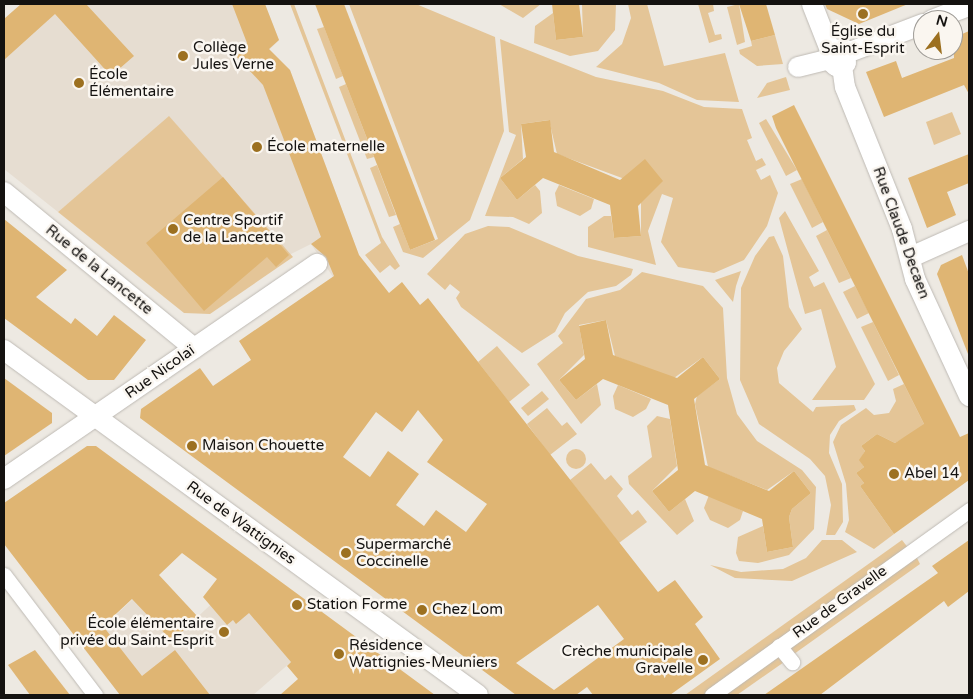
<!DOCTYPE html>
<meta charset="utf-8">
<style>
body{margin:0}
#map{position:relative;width:973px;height:699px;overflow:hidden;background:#ede9e2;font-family:"Varela Round",sans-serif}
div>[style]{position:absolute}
.built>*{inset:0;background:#e6ddd1}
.green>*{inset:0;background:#e4c597}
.round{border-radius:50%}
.building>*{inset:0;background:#dfb573}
.roads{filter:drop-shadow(0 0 1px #bebab4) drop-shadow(0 0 1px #bebab4)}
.pedestrian>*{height:15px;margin:-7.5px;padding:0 7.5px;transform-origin:7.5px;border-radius:7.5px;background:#fff}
.minor>*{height:20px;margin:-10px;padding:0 10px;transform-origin:10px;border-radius:10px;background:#fff}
.dots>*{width:14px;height:14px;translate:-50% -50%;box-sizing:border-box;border:2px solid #faf6f0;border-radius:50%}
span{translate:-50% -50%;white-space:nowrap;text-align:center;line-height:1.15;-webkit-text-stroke:5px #faf6f0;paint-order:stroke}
.poi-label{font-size:15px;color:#141210}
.left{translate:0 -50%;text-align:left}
.right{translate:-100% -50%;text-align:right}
.street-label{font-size:15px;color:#141210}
.frame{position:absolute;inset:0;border:5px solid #141210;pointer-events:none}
.north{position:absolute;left:913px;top:10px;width:50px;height:50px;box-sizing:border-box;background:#faf6f0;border:1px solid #9e9b96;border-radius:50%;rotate:15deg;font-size:14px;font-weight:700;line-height:20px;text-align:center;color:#141210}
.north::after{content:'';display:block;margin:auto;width:18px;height:22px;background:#9c7020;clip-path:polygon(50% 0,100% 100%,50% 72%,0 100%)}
</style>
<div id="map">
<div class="built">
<i style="clip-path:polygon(21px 4px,265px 4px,279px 40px,269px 50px,290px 70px,360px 258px,333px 277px,311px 244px,289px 255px,169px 117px,58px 212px,4px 169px,4px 19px)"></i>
<i style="clip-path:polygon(255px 563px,291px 662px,253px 695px,120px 695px,82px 646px,133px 599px,172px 641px)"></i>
</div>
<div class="green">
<i style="clip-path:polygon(290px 4px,294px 4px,382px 237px,400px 266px,395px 270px,390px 265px,380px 273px,365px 255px,381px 243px)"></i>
<i style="clip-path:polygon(349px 4px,416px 4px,495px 37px,504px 131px,470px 220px,423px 258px,403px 252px,393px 227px,400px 224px,410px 250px,438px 239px)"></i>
<i style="clip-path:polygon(499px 4px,541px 4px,523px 18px)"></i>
<i style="clip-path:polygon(582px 4px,616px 4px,615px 30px,598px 51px,570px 56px,534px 43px,535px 26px,553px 13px,556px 40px,583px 37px)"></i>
<i style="clip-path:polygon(628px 4px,647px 4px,664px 66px,725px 53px,739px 102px,697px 100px,659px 83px,596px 67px,622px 44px,631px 18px)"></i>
<i style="clip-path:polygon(698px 4px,713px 4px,714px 11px,708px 13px,715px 35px,721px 34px,722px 39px,709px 43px)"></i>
<i style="clip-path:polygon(739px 4px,745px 42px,737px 45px,727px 7px)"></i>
<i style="clip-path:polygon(324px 27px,343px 76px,336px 79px,317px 29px)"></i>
<i style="clip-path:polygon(775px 35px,783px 64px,757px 66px,740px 54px,739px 50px,752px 46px,751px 41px)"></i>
<i style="clip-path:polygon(500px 39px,596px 77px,663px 91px,704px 107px,742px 109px,752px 138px,747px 140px,756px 161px,762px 158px,766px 165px,756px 170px,761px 180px,770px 175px,778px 193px,767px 226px,744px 260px,714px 273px,678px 267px,661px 242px,673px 198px,662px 194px,648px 231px,656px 265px,588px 247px,588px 227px,604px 216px,611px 216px,614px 238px,641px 236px,641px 198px,622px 178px,557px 154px,549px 120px,521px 124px,523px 159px,500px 178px,517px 200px,535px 185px,540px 191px,542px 213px,529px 224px,513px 217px,485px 216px,516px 135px,509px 132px)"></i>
<i style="clip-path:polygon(786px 77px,790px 90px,757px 98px,767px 83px)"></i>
<i style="clip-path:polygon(346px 84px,374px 157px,367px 159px,339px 87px)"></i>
<i style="clip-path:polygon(952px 112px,961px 134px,934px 145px,926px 122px)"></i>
<i style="clip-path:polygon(169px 116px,293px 257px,210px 314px,184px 313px,58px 212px)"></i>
<i style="clip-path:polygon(766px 119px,797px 170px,786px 176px,759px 123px)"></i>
<i style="clip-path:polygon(377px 165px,396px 215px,389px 217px,370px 168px)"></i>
<i style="clip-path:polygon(802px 179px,823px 222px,812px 228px,790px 184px)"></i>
<i style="clip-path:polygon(559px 185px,594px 199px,591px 209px,580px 216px,557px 206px,555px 193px)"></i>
<i style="clip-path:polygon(785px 211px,819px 271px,809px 277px,814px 287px,824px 282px,875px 384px,864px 400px,812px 400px,836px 367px,821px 309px,805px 314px,779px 218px)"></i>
<i style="clip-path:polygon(488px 226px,509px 227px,578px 256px,633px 269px,631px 275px,616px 286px,588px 292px,565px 313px,555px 332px,522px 353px,461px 307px,456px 298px,460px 292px,450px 284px,445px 290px,427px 274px,465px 234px)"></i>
<i style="clip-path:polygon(827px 230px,851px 278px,839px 283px,816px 236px)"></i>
<i style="clip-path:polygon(774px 236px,783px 256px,789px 307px,802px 329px,784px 351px,777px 368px,779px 383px,813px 412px,816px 407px,854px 405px,856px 410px,839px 421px,830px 435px,829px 453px,842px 484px,843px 522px,835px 535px,826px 535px,831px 505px,825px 476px,810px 459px,759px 424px,740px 380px,741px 288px,755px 256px,769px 237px)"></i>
<i style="clip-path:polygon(741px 271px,736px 286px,733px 302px,715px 280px)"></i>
<i style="clip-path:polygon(642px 272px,703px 286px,723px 308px,727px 378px,737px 414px,757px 441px,802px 470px,816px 487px,814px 529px,789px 555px,758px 563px,739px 561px,736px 553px,738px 537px,763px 526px,767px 552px,793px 547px,789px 517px,792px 509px,811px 493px,794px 471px,767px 490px,708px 467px,695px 404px,697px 396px,720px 379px,703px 357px,674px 378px,615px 356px,606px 320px,579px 325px,584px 355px,559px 380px,576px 400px,597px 384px,601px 405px,581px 424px,537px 364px,563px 343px,558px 336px,586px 299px,620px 290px)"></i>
<i style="clip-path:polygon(855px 286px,869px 313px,857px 319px,843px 292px)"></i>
<i style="clip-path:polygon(873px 322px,899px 375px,888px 381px,861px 327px)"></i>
<i style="clip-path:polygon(497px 346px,530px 385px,509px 402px,478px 362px)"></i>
<i style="clip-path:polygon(904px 384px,925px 426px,895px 443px,877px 434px,861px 446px,865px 451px,860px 460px,864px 467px,856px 473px,864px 483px,860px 486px,894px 534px,874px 549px,845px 532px,849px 520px,846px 484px,833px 442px,841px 425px,866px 408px,874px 415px,889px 413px,896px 401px,893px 389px)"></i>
<i style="clip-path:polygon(618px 385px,651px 399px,646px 409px,633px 417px,615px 409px,613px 396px)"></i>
<i style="clip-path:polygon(542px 391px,549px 399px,528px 416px,521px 408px)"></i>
<i style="clip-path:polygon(547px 408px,562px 426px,567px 422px,577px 434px,550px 455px,527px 424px)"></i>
<i style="clip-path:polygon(657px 416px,670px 419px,677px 466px,652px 491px,669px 512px,685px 499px,694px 521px,677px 535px,629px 484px,628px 476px,652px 457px,647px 426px)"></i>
<i class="round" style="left:566px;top:449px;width:20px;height:20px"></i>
<i style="clip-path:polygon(591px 463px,605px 480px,611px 475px,623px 489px,617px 496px,632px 515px,638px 510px,647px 522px,619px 543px,570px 480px)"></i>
<i style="clip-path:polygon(709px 495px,743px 511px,740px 520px,728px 528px,710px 520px,704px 508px)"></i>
<i style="clip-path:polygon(822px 540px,842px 540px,857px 552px,792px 581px,735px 578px,710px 565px,741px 572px,783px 569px,806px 558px)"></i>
<i style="clip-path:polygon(902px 540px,909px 549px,704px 695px,685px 695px)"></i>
<i style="clip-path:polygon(915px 554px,920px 564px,794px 654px,788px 646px)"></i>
<i style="clip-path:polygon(780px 651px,787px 660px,737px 695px,719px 695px)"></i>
</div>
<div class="building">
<i style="clip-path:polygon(21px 4px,86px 4px,134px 56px,111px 76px,55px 14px,4px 60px,4px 19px)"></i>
<i style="clip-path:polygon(evenodd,232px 4px,265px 4px,279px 40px,269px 49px,290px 70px,359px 255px,389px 293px,402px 282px,420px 305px,428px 298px,658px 592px,675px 580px,703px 617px,695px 624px,720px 659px,670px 695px,593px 695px,587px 687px,576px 695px,516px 695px,140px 418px,141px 409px,200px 368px,213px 386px,251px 360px,239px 341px,334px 276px,326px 257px,311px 244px,321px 237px,263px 85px,235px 55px,247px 43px,232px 4px,418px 410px,443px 440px,427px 462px,487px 504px,466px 532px,436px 510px,424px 526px,396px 505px,419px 474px,388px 451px,370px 477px,343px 457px,376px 412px,402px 432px,418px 410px,232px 4px,598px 605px,624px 639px,554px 690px,516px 663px,598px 605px)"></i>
<i style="clip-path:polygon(315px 4px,344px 4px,435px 240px,410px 250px)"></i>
<i style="clip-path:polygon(552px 4px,579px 4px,583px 37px,556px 40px)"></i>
<i style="clip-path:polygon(739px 4px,766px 4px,775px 35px,751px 41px)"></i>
<i style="clip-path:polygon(825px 4px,908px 4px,859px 24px,827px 9px)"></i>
<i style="clip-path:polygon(969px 31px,969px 94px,964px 85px,884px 117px,866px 72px,896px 61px,902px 78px,954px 58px,953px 38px)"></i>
<i style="clip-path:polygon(794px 105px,960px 437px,969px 433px,969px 480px,894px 534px,860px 486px,864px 483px,856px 473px,864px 467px,859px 460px,865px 451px,861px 446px,877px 434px,895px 443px,924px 424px,776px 128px,772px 116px)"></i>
<i style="clip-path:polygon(550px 120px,554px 152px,620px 180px,645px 159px,663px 181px,638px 206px,641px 236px,614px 238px,610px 205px,543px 178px,517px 200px,500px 178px,526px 157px,521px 124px)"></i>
<i style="clip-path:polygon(969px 154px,969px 183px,947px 192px,956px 215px,927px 228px,908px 178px)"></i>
<i style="clip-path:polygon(223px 177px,289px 255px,276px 267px,267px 257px,204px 311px,146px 243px)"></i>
<i style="clip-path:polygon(4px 219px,67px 270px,36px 297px,71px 324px,75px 318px,97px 336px,114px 315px,146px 340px,114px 380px,88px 380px,4px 318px)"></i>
<i style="clip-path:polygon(962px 255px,969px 274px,968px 354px,937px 274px,941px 265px)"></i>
<i style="clip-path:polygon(606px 320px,613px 355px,677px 378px,703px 357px,720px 379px,694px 399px,705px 465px,769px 491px,794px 471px,811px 493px,792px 509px,789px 517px,793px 547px,767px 552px,762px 519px,695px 491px,669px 512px,652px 491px,678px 470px,668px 405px,603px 379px,576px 400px,559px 380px,585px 359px,579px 326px)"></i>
<i style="clip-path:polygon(4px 378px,52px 413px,52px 423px,4px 456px)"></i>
<i style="clip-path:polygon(87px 446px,96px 446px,435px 695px,280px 695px,298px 679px,287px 666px,291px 662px,249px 613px,236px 624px,233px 620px,227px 625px,203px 597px,217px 579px,182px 553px,159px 575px,198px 617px,172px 641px,132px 599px,103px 626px,142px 676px,175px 650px,210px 695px,120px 695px,4px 544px,4px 503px)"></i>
<i style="clip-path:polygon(969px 540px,969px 591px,948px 607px,944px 601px,820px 695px,764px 695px,938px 573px,932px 566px)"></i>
<i style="clip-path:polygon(35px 650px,70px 695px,30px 695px,8px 665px)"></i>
</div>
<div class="roads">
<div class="pedestrian">
<i style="left:4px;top:575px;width:151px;rotate:52.8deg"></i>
<i style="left:779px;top:646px;width:21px;rotate:51deg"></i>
<i style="left:712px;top:695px;width:317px;rotate:-35.7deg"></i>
</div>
<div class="minor">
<i style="left:812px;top:4px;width:49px;rotate:68.6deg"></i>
<i style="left:830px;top:50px;width:10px;rotate:96deg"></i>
<i style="left:829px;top:60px;width:9px;rotate:41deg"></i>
<i style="left:836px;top:66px;width:10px;rotate:-17deg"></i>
<i style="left:846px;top:63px;width:14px;rotate:-98deg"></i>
<i style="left:844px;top:49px;width:14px;rotate:176deg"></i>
<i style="left:932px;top:20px;width:40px;rotate:-21deg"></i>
<i style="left:847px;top:53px;width:81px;rotate:-20.9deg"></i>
<i style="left:842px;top:66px;width:21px;rotate:82deg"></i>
<i style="left:845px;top:87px;width:153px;rotate:68.1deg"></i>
<i style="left:902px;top:229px;width:52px;rotate:75.4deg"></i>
<i style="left:915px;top:279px;width:129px;rotate:65.2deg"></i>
<i style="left:798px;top:67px;width:32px;rotate:-14deg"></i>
<i style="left:4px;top:192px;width:246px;rotate:39.4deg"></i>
<i style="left:911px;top:257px;width:64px;rotate:-24.1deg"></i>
<i style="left:4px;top:350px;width:586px;rotate:36.05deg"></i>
<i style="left:4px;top:479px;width:380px;rotate:-34.5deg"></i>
</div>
</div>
<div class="dots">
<i style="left:863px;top:14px;background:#9c7020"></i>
<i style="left:183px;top:56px;background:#9c7020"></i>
<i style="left:79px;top:83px;background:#9c7020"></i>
<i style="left:257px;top:147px;background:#9c7020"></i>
<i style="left:173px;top:229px;background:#9c7020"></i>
<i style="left:192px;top:446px;background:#9c7020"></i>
<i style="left:894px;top:474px;background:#9c7020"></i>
<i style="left:346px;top:553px;background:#9c7020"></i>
<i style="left:297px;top:605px;background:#9c7020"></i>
<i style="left:422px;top:610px;background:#9c7020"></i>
<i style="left:224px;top:632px;background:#9c7020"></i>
<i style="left:339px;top:654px;background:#9c7020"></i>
<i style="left:703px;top:660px;background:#9c7020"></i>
</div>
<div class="poi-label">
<span style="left:863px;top:40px">Église du<br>Saint-Esprit</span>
<span class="left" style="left:193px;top:56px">Collège<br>Jules Verne</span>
<span class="left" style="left:89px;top:83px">École<br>Élémentaire</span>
<span class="left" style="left:267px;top:147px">École maternelle</span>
<span class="left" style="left:183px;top:229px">Centre Sportif<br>de la Lancette</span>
<span class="left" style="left:202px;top:446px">Maison Chouette</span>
<span class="left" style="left:904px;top:474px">Abel 14</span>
<span class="left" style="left:356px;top:553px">Supermarché<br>Coccinelle</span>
<span class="left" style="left:307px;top:605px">Station Forme</span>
<span class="left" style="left:432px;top:610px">Chez Lom</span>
<span class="right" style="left:214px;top:632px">École élémentaire<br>privée du Saint-Esprit</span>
<span class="left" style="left:349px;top:654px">Résidence<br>Wattignies-Meuniers</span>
<span class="right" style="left:693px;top:660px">Crèche municipale<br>Gravelle</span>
</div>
<div class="street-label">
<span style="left:901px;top:233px;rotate:70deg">Rue Claude Decaen</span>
<span style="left:99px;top:270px;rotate:39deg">Rue de la Lancette</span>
<span style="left:160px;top:372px;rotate:-35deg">Rue Nicolaï</span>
<span style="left:241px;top:523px;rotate:36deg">Rue de Wattignies</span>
<span style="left:840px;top:602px;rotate:-36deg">Rue de Gravelle</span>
</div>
<div class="frame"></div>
<div class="north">N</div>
</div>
